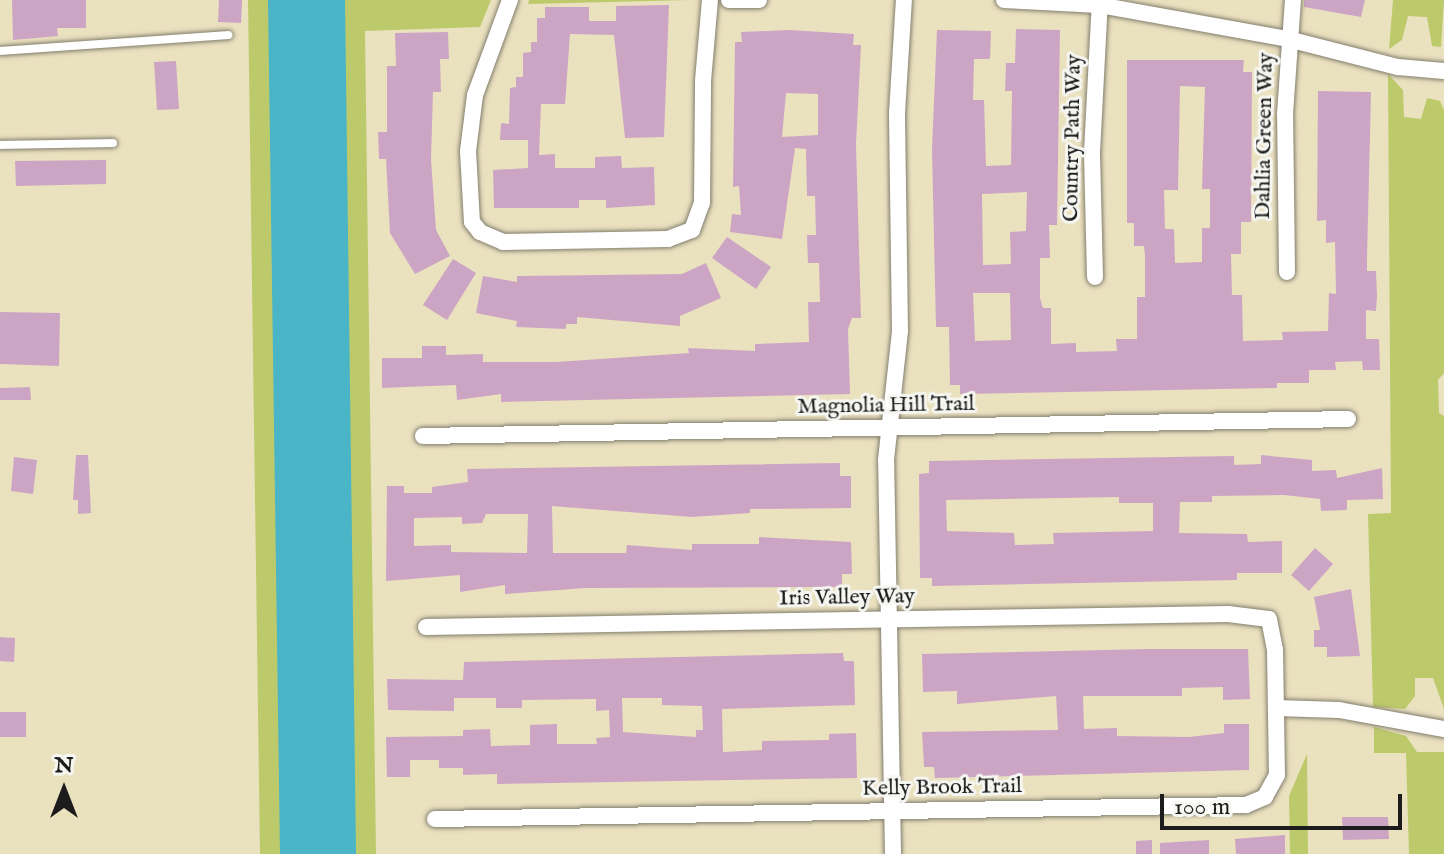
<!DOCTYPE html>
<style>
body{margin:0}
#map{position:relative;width:1444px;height:854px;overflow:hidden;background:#eae1bf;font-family:"IM FELL English",serif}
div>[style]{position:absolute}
.green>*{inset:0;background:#bcca6c}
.water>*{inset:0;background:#49b5c6}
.building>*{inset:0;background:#cda5c4}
.roads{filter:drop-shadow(0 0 2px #837e6e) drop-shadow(0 0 2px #837e6e)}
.lane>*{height:8px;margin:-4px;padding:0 4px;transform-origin:4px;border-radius:4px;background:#fff}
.street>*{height:16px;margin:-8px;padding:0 8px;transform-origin:8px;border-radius:8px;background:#fff}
span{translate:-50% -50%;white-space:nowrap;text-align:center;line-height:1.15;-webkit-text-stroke:6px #f6f6f2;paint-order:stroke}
.street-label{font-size:22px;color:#1c1c1c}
.north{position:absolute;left:24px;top:750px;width:80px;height:80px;-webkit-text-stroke:6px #f6f6f2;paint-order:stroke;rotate:0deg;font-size:22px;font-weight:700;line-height:32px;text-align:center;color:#1c1c1c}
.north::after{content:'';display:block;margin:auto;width:28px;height:36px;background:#1c1c1c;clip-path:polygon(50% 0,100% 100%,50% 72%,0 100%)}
.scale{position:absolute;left:1160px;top:794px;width:242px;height:36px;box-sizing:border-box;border:4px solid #1c1c1c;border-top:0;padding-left:10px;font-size:24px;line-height:28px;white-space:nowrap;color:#1c1c1c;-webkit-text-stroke:6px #f6f6f2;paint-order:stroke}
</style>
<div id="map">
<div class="green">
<i style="clip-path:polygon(248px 0,491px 0,480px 27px,365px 31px,376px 854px,260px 854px)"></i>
<i style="clip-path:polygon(529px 0,691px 0,528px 4px)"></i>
<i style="clip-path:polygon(1393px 0,1444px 0,1441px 47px,1432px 46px,1427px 17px,1408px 16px,1402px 40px,1389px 49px)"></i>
<i style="clip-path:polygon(1388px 74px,1403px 90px,1404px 117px,1421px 119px,1427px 98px,1440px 101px,1444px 110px,1444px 373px,1438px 380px,1439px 413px,1444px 416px,1444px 709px,1433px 678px,1415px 678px,1415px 696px,1405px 709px,1373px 707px,1368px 514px,1391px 513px)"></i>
<i style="clip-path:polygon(1374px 727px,1406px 736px,1417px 752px,1444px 752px,1444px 854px,1409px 854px,1406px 753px,1374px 753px)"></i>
<i style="clip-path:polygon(1307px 754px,1308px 854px,1290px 854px,1289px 796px)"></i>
</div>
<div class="water">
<i style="clip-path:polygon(268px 0,345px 0,356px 854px,280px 854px)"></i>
</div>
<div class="building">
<i style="clip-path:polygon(12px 0,86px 0,86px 28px,57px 28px,58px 36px,13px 40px)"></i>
<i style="clip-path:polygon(219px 0,242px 0,241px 23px,218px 22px)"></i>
<i style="clip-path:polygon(1304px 0,1365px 0,1361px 17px,1304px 7px)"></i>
<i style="clip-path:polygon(669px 5px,664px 137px,625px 138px,614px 35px,570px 34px,565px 104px,541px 104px,539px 155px,555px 154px,555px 168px,595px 168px,595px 157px,621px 156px,622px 168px,654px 167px,655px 205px,606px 208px,606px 200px,579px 200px,579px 208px,494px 208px,493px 170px,528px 168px,528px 140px,500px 140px,501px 123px,509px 124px,510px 88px,516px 87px,516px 77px,523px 77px,523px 53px,531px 52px,531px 42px,537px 42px,537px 18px,545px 18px,545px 7px,589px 7px,589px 21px,616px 21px,616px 6px)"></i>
<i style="clip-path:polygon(evenodd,1016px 29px,1060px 30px,1057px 225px,1049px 225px,1050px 258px,1040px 258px,1040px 298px,1043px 308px,1051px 308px,1051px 344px,1076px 343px,1076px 352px,1117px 351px,1116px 339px,1137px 339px,1137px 297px,1145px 297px,1145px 256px,1144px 246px,1134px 246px,1134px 223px,1127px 223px,1127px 60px,1244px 60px,1243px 72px,1252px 72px,1251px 222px,1241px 222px,1241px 254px,1231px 254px,1232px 295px,1242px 295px,1243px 341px,1283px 340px,1282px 332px,1328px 331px,1329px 293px,1336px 294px,1335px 242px,1326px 243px,1326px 220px,1317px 221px,1318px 91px,1371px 92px,1367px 259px,1367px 271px,1376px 271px,1377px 296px,1376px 311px,1366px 310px,1366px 339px,1379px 339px,1380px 370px,1363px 370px,1362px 361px,1335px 362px,1336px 370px,1309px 370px,1309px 383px,1277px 383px,1277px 388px,960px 394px,960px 385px,950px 385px,949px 327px,936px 327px,932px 149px,937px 30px,991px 31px,990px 59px,974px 59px,973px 100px,984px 100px,986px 166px,1011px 165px,1012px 91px,1005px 91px,1006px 63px,1015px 63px,1016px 29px,1180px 86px,1205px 87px,1202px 189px,1210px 189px,1210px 228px,1202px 228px,1202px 262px,1175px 263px,1174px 229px,1165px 229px,1164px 190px,1178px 190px,1180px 86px,1016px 29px,1027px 192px,1026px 231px,1010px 232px,1011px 264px,983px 265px,982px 194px,1027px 192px,1016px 29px,973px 293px,1010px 293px,1011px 340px,975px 341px,973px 293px)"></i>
<i style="clip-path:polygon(evenodd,789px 30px,854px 34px,853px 45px,861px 45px,856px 144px,861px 318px,852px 318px,848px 329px,850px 394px,501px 402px,501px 394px,457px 400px,456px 385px,382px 388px,382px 358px,422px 358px,422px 346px,446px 346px,446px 355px,483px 354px,483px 362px,556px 362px,689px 353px,688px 348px,755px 351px,755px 344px,809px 342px,808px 302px,820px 302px,819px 263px,808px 263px,807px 235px,816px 235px,815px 196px,807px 196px,806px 149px,795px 148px,782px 239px,730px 232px,732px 214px,741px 215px,739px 186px,733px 187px,735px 42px,742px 42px,741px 32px,789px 30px,786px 93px,818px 94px,818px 135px,782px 137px,786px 93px)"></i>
<i style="clip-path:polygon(448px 32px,449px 59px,440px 59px,441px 92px,433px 92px,431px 159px,436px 230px,450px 256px,415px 274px,390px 233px,386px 159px,379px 159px,378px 132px,387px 132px,387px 66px,396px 66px,395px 33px)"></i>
<i style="clip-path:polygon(176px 61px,179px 109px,157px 110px,154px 62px)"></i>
<i style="clip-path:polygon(106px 160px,106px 184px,16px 186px,15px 161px)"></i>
<i style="clip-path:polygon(727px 237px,771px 267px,756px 289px,712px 258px)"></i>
<i style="clip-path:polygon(453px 259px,476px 273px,447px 320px,423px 305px)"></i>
<i style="clip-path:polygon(706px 263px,721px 298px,680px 316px,680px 326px,577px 317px,577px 324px,566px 324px,566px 329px,516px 327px,517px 321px,476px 313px,483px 276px,517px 282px,517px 276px,682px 274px)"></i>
<i style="clip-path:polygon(0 312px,60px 313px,59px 366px,0 364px)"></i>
<i style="clip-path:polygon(30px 387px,31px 400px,0 400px,0 388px)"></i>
<i style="clip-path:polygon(76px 455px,88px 455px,91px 513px,78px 514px,78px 500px,73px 500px)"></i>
<i style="clip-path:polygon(evenodd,1261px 455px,1312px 460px,1312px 471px,1336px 470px,1337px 478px,1382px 468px,1383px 499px,1347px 500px,1347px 510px,1321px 511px,1320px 499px,1284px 495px,1212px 496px,1212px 502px,1180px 502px,1179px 533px,1247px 534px,1248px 542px,1282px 541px,1282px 573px,1237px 573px,1237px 580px,932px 586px,932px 578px,920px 578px,919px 474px,929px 473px,929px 461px,1234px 456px,1234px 465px,1261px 464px,1261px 455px,1119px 497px,1119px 503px,1153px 503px,1153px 531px,1053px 533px,1054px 544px,1015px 545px,1014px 533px,947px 531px,946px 500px,1119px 497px)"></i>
<i style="clip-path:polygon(14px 457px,37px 460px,33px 494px,11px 491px)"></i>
<i style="clip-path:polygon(evenodd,840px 463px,840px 476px,851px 476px,851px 508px,750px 509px,750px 513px,692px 517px,552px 506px,553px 553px,626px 553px,627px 545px,692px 550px,692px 544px,759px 544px,759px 537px,851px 542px,852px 574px,842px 574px,842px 587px,586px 588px,505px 594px,505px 585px,460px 592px,460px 575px,386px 581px,387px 486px,404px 486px,404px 493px,432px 493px,432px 487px,468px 482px,467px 469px,840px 463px,528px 514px,527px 553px,451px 552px,451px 545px,414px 546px,414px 518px,462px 517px,462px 524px,482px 523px,486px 514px,528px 514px)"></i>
<i style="clip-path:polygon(1315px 548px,1333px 564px,1309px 591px,1291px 575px)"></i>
<i style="clip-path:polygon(1351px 589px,1360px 656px,1327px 657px,1327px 647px,1314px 647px,1314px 630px,1320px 630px,1314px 597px)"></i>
<i style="clip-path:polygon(0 637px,15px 638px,14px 662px,0 661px)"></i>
<i style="clip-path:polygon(1148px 649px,1248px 649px,1250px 699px,1223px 700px,1223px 687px,1182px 688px,1182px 696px,1083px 696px,1084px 729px,1117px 728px,1117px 736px,1189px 737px,1224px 733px,1224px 724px,1249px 724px,1249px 770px,935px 778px,934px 767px,924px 767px,922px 732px,1058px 730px,1056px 696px,957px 704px,957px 691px,923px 692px,922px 654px)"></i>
<i style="clip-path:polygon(evenodd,843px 653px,844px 661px,854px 661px,855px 705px,722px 709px,723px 752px,762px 750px,762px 741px,829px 740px,829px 734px,856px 733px,857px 778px,497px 784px,497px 774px,463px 775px,463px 768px,439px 768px,439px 760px,410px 760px,410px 777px,387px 777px,386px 737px,463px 736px,463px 730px,490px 729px,491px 746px,530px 745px,530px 725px,557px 724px,557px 744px,597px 744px,596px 738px,610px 737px,609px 710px,596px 711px,596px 699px,522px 700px,522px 708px,496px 708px,496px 698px,454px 698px,454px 711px,388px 710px,387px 679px,463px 680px,464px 662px,843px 653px,622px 698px,662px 698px,662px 705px,702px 706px,703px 730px,696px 730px,696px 737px,623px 732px,622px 698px)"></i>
<i style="clip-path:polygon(0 712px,26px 712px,26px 737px,0 737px)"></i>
<i style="clip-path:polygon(1342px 817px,1388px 817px,1389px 839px,1343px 840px)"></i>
<i style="clip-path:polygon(1285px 835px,1285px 854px,1236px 854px,1235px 839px)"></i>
<i style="clip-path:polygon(1152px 840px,1152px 854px,1136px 854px,1136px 841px)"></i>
<i style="clip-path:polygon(1209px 840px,1209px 854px,1160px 854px,1160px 843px)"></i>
</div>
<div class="roads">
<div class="lane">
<i style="left:0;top:51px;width:229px;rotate:-4deg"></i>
<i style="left:0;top:145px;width:113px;rotate:-1deg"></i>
</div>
<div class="street">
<i style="left:510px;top:0;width:101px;rotate:110.2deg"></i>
<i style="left:475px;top:95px;width:56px;rotate:97.1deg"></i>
<i style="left:468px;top:151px;width:71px;rotate:86.8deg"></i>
<i style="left:472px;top:222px;width:13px;rotate:51deg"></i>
<i style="left:480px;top:232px;width:25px;rotate:23deg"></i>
<i style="left:503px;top:242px;width:165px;rotate:-1deg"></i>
<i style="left:668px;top:239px;width:26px;rotate:-21deg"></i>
<i style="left:692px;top:230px;width:29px;rotate:-70deg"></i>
<i style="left:702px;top:203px;width:122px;rotate:-89.5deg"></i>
<i style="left:703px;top:81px;width:81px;rotate:-85.1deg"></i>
<i style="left:729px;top:0;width:30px"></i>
<i style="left:1004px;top:0;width:95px;rotate:3deg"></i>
<i style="left:1099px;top:5px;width:192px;rotate:10.2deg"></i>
<i style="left:1288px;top:39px;width:114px;rotate:14.3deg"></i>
<i style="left:1398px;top:67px;width:46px;rotate:5deg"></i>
<i style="left:1287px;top:272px;width:158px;rotate:-90.7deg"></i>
<i style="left:1285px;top:114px;width:114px;rotate:-86deg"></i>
<i style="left:1095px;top:277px;width:125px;rotate:-91.4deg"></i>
<i style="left:1092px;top:152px;width:152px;rotate:-87deg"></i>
<i style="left:423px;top:436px;width:925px;rotate:-1.05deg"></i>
<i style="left:426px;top:627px;width:802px;rotate:-0.93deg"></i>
<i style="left:1228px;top:614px;width:41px;rotate:7deg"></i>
<i style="left:1269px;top:619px;width:32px;rotate:79deg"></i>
<i style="left:1275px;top:650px;width:125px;rotate:89.1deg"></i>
<i style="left:1277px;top:775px;width:25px;rotate:119deg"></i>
<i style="left:1265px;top:797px;width:21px;rotate:157deg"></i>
<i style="left:1246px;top:805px;width:811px;rotate:179.01deg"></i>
<i style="left:1276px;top:708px;width:63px;rotate:1.8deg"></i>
<i style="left:1339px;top:710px;width:107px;rotate:10.3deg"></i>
<i style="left:893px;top:854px;width:394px;rotate:-91deg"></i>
<i style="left:886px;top:460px;width:130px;rotate:-83.8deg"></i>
<i style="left:900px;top:331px;width:218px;rotate:-90.8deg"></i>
<i style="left:897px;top:113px;width:113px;rotate:-86.5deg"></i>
</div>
</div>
<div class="street-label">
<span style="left:1265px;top:136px;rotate:-89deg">Dahlia Green Way</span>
<span style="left:1073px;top:138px;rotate:-89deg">Country Path Way</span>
<span style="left:886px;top:406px;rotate:-1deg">Magnolia Hill Trail</span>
<span style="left:847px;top:598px;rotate:-1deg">Iris Valley Way</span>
<span style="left:942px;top:788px;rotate:-1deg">Kelly Brook Trail</span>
</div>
<div class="north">N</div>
<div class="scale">100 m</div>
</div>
